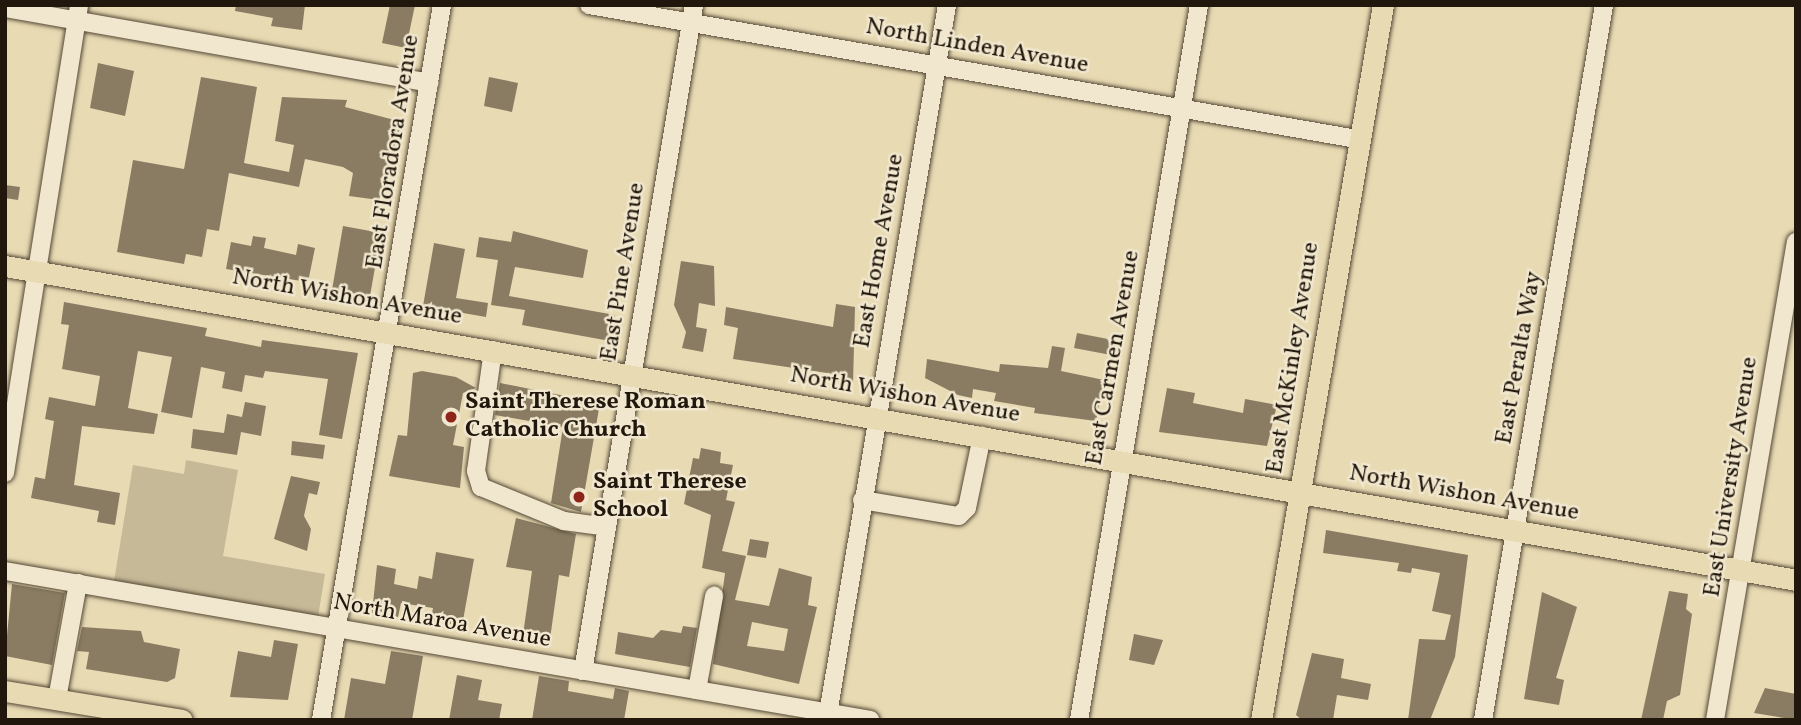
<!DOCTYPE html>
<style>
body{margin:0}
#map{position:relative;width:1801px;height:725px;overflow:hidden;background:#e8dab3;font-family:Vollkorn,serif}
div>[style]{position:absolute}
.green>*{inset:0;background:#c6b997}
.building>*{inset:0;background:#897c63}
.roads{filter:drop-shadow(0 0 2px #544836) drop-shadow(0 0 2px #544836)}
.minor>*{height:18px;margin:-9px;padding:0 9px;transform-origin:9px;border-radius:9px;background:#f0e7ce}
.major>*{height:21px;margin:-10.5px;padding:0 10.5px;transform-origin:10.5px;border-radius:10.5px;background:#e8dab3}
.dots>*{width:19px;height:19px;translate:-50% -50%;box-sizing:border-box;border:4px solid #f0e7ce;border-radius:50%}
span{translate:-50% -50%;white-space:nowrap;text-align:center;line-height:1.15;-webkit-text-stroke:5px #f0e7ce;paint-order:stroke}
.street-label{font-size:24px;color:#22170c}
.poi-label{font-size:24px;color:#22170c;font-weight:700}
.left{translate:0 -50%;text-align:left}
.frame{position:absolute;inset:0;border:7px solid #22170c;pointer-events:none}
</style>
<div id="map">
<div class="green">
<i style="clip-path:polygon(186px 460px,238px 470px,223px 556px,325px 574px,318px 617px,114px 581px,133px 465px,184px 474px)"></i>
</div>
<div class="building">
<i style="clip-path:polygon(236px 5px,305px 5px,302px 30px,271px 26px,273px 18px,235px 11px)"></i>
<i style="clip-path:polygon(390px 5px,415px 5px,406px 48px,382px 43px)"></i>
<i style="clip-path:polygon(98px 63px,134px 71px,125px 116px,90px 108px)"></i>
<i style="clip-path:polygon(201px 77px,257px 87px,244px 163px,289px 172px,294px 145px,275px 141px,282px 97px,347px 100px,345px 107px,402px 122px,379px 200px,349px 196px,353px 173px,343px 167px,305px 159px,299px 187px,229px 173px,219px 231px,207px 229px,202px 257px,186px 254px,184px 264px,117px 252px,133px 160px,184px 169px)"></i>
<i style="clip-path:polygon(489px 77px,518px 83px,512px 112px,484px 106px)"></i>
<i style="clip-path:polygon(5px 185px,20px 187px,18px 200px,5px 198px)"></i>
<i style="clip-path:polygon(343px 226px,381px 233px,370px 296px,332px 290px)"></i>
<i style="clip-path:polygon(513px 231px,588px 250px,583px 278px,515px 267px,509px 296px,615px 315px,610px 341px,522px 325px,525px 310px,491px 305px,498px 260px,476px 257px,479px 237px,511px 242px)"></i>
<i style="clip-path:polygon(253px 236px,266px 238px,264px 248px,296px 255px,298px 244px,315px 248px,308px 282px,226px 269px,231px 242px,251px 246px)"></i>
<i style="clip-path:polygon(434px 243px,465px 249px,456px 298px,488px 303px,486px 317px,423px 306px)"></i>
<i style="clip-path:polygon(681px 261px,714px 266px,715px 306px,699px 303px,696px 327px,707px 329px,703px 352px,682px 348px,686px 332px,674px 305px)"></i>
<i style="clip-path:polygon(64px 302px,207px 328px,205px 336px,261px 347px,262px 340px,358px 353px,342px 439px,319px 435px,328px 379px,265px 371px,263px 378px,245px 375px,242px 392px,222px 388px,225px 372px,201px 367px,192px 418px,161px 412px,172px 357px,138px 351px,128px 408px,158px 414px,154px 434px,82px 426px,74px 485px,120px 493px,115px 525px,97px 522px,99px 511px,31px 498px,35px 477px,45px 479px,54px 421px,45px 419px,49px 397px,95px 406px,100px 376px,62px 369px,69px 325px,61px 324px)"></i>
<i style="clip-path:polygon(836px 304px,855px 307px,853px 384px,833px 381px,834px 374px,733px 359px,738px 328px,724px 325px,726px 307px,833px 327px)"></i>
<i style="clip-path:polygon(1077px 333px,1113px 340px,1111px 355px,1074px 348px)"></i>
<i style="clip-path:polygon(1052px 346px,1065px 348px,1061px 371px,1104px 380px,1096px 421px,1034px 413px,1035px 408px,994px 401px,996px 393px,973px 389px,972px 398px,958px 395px,925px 378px,927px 359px,999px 372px,1000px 364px,1048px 368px)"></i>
<i style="clip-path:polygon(422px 371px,456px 377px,476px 388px,463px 393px,453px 445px,464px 447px,460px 488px,389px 476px,398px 435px,407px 436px,413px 373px)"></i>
<i style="clip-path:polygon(500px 383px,600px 403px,581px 512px,551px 503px,563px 427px,495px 415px)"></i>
<i style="clip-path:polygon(1167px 388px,1195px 393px,1193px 403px,1243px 413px,1245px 399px,1277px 405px,1267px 446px,1159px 432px)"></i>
<i style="clip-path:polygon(245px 402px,266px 406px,261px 436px,241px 432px,237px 455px,191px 448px,193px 429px,224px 433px,227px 414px,242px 417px)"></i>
<i style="clip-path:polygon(292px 441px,325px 445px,323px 459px,291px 455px)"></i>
<i style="clip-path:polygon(evenodd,701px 448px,721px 452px,720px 463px,733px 465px,726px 500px,735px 502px,722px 551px,746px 556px,735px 600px,769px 606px,779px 568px,812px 577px,808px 605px,817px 607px,799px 684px,713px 664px,725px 573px,702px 568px,711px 515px,684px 504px,693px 458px,699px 459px,701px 448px,752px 622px,788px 629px,784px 651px,747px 646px,752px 622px)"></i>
<i style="clip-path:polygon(291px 476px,320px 482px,317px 495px,309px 493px,304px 516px,311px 529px,307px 551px,274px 539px)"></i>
<i style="clip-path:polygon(516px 518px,576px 534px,569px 577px,559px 575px,550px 639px,523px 635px,532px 571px,506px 567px)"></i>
<i style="clip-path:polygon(1326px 530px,1468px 555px,1455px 657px,1430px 720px,1408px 720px,1419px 639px,1445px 640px,1451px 615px,1432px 611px,1440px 573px,1412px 568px,1411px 573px,1397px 571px,1399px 563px,1323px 553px)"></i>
<i style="clip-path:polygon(750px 539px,769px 542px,766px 558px,747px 555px)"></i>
<i style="clip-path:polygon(436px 552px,474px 559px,462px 626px,431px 620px,433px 608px,401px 603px,398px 617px,372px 613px,377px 565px,396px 569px,394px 584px,417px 589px,419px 576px,432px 579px)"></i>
<i style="clip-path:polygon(12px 584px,65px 593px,52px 665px,5px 656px)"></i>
<i style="clip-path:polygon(1669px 591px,1688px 594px,1686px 609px,1692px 614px,1680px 695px,1667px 701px,1663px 720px,1641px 720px)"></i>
<i style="clip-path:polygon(1542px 592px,1577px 607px,1556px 678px,1564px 680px,1559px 705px,1524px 699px)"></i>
<i style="clip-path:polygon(683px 626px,697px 628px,690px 667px,615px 654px,618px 632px,653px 638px,661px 630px,681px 633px)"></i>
<i style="clip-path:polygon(82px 627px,141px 631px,144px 642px,180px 649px,175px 678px,167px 682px,86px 669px,89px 652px,77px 651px)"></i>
<i style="clip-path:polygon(1134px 634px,1163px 640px,1154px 665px,1129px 660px)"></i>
<i style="clip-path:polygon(274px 640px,298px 644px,288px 700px,230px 697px,238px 651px,271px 657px)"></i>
<i style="clip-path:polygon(391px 651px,423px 656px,412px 720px,344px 720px,351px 678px,385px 684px)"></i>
<i style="clip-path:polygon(1312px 653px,1344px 659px,1341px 678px,1371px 684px,1368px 700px,1337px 695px,1333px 720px,1302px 720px,1296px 715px)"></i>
<i style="clip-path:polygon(457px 675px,482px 680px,478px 700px,502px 704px,499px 720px,449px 720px)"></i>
<i style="clip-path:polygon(539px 676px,569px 681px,568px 691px,613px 699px,615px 688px,629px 691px,624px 720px,532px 720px)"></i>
<i style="clip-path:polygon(1765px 688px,1796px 694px,1796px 720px,1754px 713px)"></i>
</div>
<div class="roads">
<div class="minor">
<i style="left:589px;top:5px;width:780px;rotate:9.9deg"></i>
<i style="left:5px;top:8px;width:431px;rotate:10deg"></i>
<i style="left:493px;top:350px;width:122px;rotate:98deg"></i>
<i style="left:476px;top:471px;width:17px;rotate:73deg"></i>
<i style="left:481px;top:487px;width:90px;rotate:22.3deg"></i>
<i style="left:564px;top:521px;width:43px;rotate:7.9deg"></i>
<i style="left:5px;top:473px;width:474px;rotate:-81deg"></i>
<i style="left:862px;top:500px;width:98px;rotate:9.4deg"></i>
<i style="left:959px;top:516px;width:11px;rotate:-45deg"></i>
<i style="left:967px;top:508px;width:74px;rotate:-78.2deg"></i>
<i style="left:5px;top:571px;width:878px;rotate:9.77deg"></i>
<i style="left:583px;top:671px;width:675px;rotate:-80.54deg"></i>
<i style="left:697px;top:690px;width:96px;rotate:-79.7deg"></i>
<i style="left:57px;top:699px;width:118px;rotate:-79.7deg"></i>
<i style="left:321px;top:720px;width:725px;rotate:-80.39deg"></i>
<i style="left:827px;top:720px;width:725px;rotate:-80.47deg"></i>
<i style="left:1079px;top:720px;width:725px;rotate:-80.47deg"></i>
<i style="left:1483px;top:720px;width:725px;rotate:-80.39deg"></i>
<i style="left:1715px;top:720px;width:485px;rotate:-80.4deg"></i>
</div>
<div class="major">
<i style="left:5px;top:266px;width:1818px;rotate:9.94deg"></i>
<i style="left:5px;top:691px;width:179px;rotate:9.3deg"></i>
<i style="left:1261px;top:720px;width:725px;rotate:-80.32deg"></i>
</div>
</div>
<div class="dots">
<i style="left:451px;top:417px;background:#8f2418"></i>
<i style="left:579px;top:497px;background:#8f2418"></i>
</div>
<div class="street-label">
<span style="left:977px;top:47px;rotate:10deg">North Linden Avenue</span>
<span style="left:394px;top:152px;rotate:-81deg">East Floradora Avenue</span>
<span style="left:880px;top:251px;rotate:-80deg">East Home Avenue</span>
<span style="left:624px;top:272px;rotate:-81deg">East Pine Avenue</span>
<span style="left:347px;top:298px;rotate:10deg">North Wishon Avenue</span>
<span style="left:1114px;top:358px;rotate:-80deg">East Carmen Avenue</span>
<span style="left:1294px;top:358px;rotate:-81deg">East McKinley Avenue</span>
<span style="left:1520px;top:358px;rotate:-80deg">East Peralta Way</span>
<span style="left:905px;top:396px;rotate:10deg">North Wishon Avenue</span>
<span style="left:1732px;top:477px;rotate:-81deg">East University Avenue</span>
<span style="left:1464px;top:494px;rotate:10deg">North Wishon Avenue</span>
<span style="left:442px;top:622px;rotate:10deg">North Maroa Avenue</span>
</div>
<div class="poi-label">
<span class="left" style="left:465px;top:417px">Saint Therese Roman<br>Catholic Church</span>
<span class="left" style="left:593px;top:497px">Saint Therese<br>School</span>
</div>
<div class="frame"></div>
</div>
